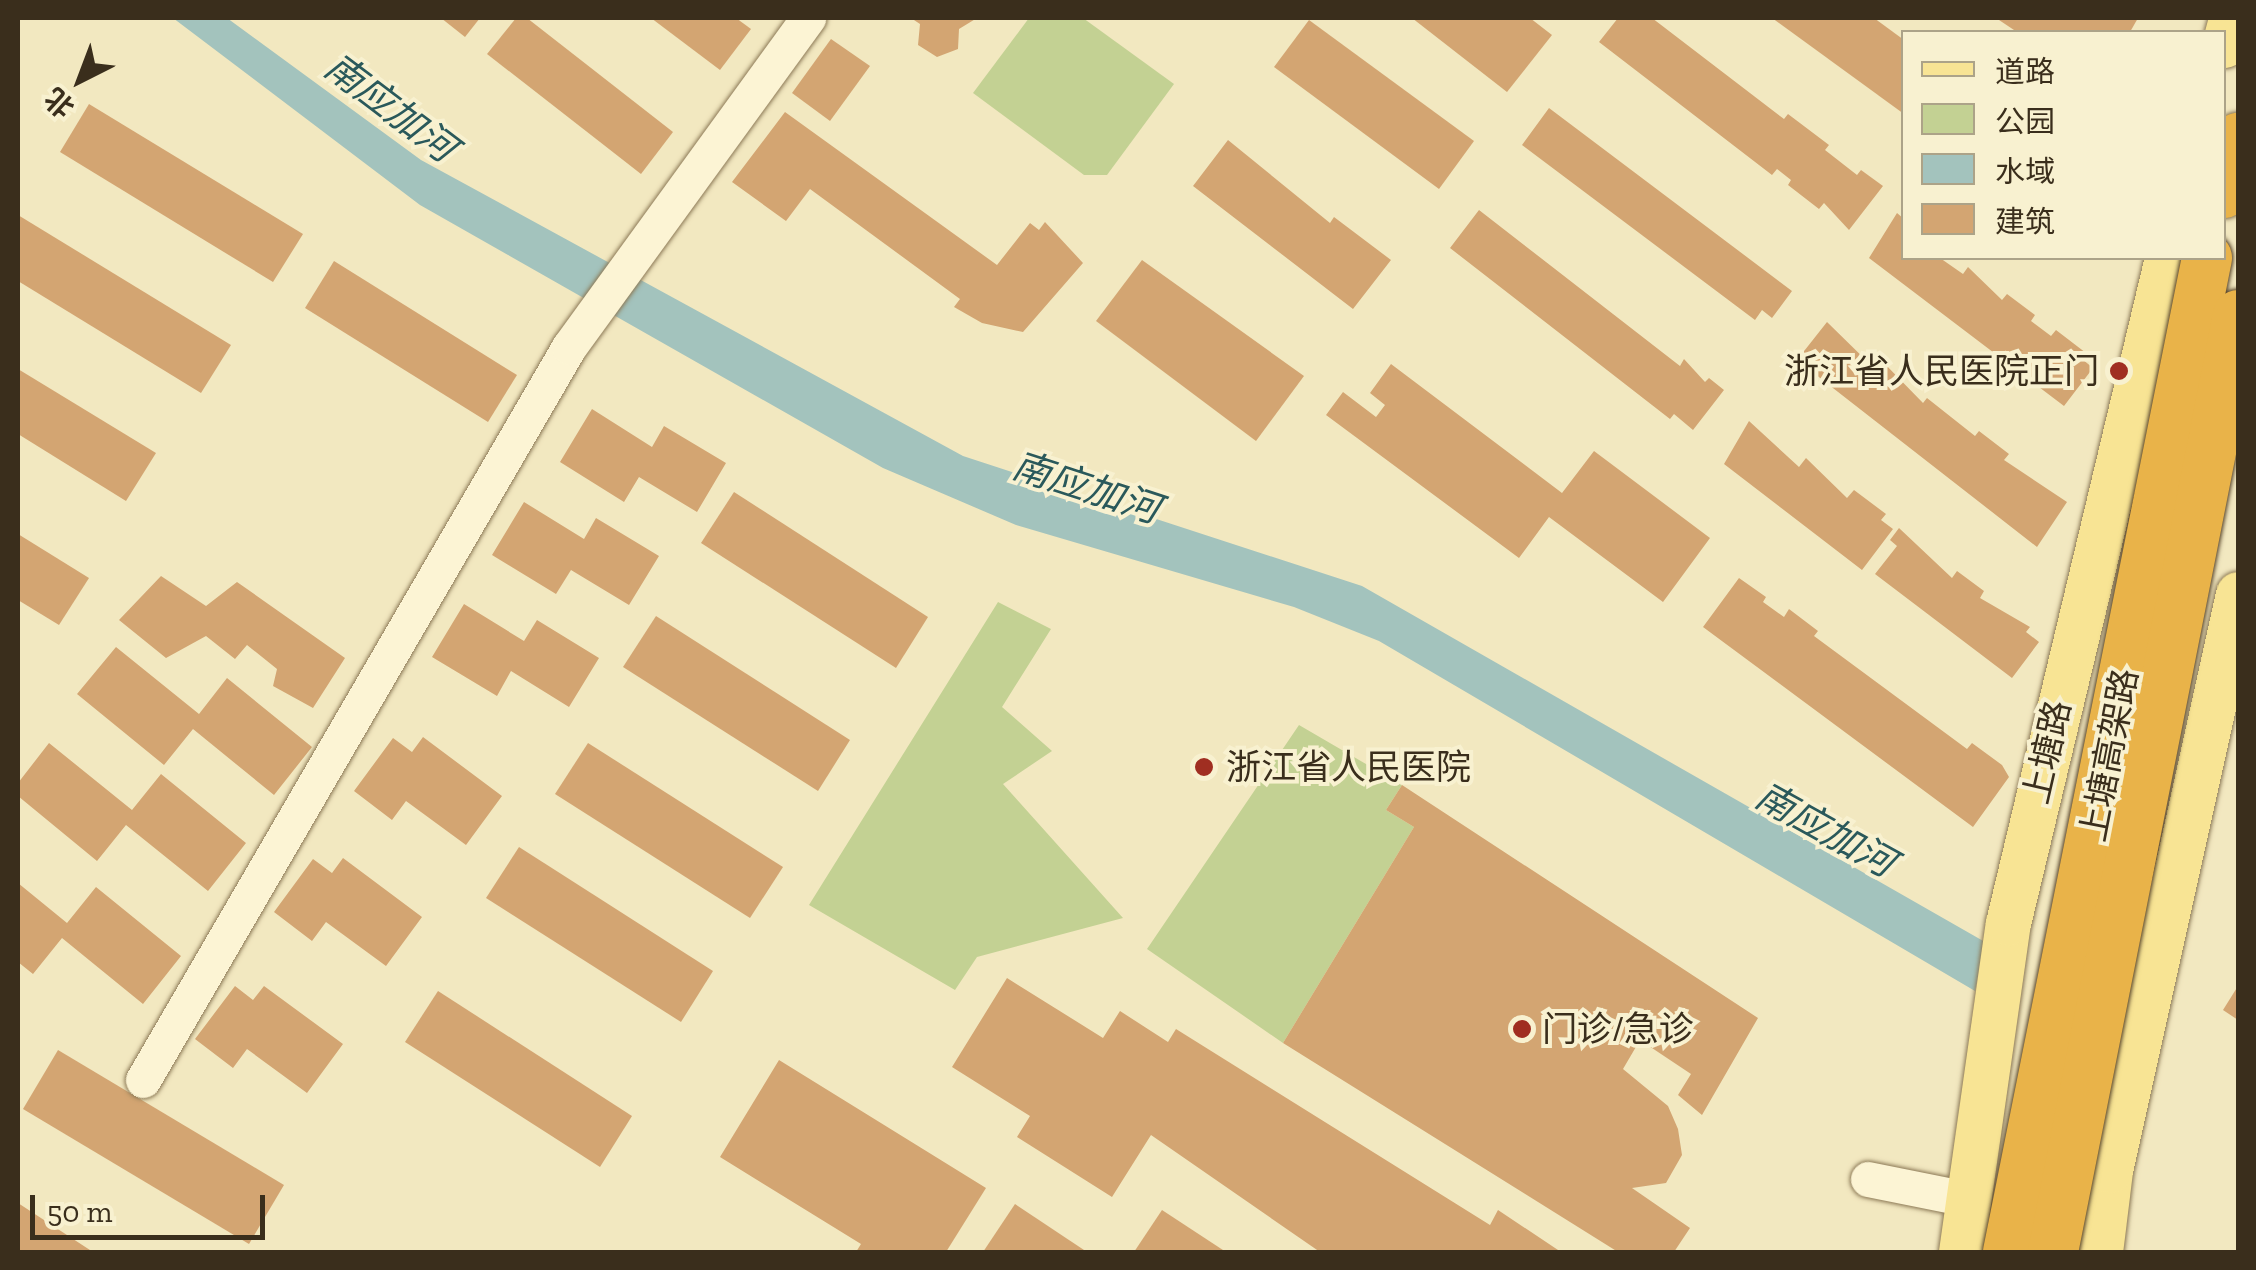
<!DOCTYPE html>
<meta charset="utf-8">
<style>
body{margin:0}
#map{position:relative;width:2256px;height:1270px;overflow:hidden;background:#f2e8c0;font-family:"Zilla Slab","Noto Sans SC",serif}
div>[style]{position:absolute}
.green>*{inset:0;background:#c3d193}
.water>*{inset:0;background:#a3c3bd}
.building>*{inset:0;background:#d3a572}
.roads{filter:drop-shadow(0 0 2px #8c7956) drop-shadow(0 0 2px #8c7956)}
.minor>*{height:35px;margin:-17.5px;padding:0 17.5px;transform-origin:17.5px;border-radius:17.5px;background:#fcf4d4}
.major>*{height:45px;margin:-22.5px;padding:0 22.5px;transform-origin:22.5px;border-radius:22.5px;background:#f8e494}
.highway>*{height:50px;margin:-25px;padding:0 25px;transform-origin:25px;border-radius:25px;background:#e9b349}
.bridges{filter:drop-shadow(0 0 2px #59462b) drop-shadow(0 0 2px #59462b)}
.highway-bridge>*{height:50px;margin:-25px;padding:0 25px;transform-origin:25px;border-radius:25px;background:#e9b349}
.dots>*{width:28px;height:28px;translate:-50% -50%;box-sizing:border-box;border:5px solid #f8f1d0;border-radius:50%}
span{translate:-50% -50%;white-space:nowrap;text-align:center;line-height:1.15;-webkit-text-stroke:8px #f8f1d0;paint-order:stroke}
.poi-label{font-size:35px;color:#3a2e1c}
.right{translate:-100% -50%;text-align:right}
.left{translate:0 -50%;text-align:left}
.street-label{font-size:35px;color:#3a2e1c}
.water-label{font-size:38px;color:#2a595b;font-style:italic}
.frame{position:absolute;inset:0;border:20px solid #3a2e1c;pointer-events:none}
.legend{position:absolute;left:1901px;top:30px;width:325px;height:230px;box-sizing:border-box;background:#f8f1d0;border:2px solid #aca388;margin:0;padding:12px 18px;list-style:none;font-size:30px;color:#3a2e1c}
.legend li{display:flex;align-items:center;gap:20px;height:50px}
.legend b{width:50px;border:2px solid #aca388}
.north{position:absolute;left:30px;top:30px;width:100px;height:100px;-webkit-text-stroke:8px #f8f1d0;paint-order:stroke;rotate:222deg;font-size:28px;font-weight:700;line-height:40px;text-align:center;color:#3a2e1c}
.north::after{content:'';display:block;margin:auto;width:35px;height:45px;background:#3a2e1c;clip-path:polygon(50% 0,100% 100%,50% 72%,0 100%)}
.scale{position:absolute;left:30px;top:1195px;width:235px;height:45px;box-sizing:border-box;border:5px solid #3a2e1c;border-top:0;padding-left:12px;font-size:30px;line-height:35px;white-space:nowrap;color:#3a2e1c;-webkit-text-stroke:8px #f8f1d0;paint-order:stroke}
</style>
<div id="map">
<div class="green">
<i style="clip-path:polygon(1029px 18px,1083px 18px,1174px 84px,1107px 175px,1084px 175px,973px 93px)"></i>
<i style="clip-path:polygon(998px 602px,1051px 629px,1002px 707px,1052px 751px,1003px 784px,1123px 918px,977px 957px,955px 990px,809px 905px)"></i>
<i style="clip-path:polygon(1299px 725px,1402px 785px,1386px 810px,1414px 827px,1283px 1043px,1147px 949px)"></i>
</div>
<div class="water">
<i style="clip-path:polygon(173px 18px,227px 18px,421px 160px,963px 456px,1362px 586px,1985px 942px,1975px 991px,1379px 641px,1294px 607px,1016px 525px,883px 468px,420px 205px)"></i>
</div>
<div class="building">
<i style="clip-path:polygon(441px 18px,480px 18px,465px 37px)"></i>
<i style="clip-path:polygon(516px 18px,527px 18px,673px 132px,641px 174px,487px 54px)"></i>
<i style="clip-path:polygon(651px 18px,736px 18px,751px 29px,720px 70px)"></i>
<i style="clip-path:polygon(911px 18px,977px 18px,959px 29px,958px 49px,937px 57px,918px 45px,920px 24px)"></i>
<i style="clip-path:polygon(1412px 18px,1530px 18px,1552px 35px,1507px 92px)"></i>
<i style="clip-path:polygon(1618px 18px,1652px 18px,1784px 119px,1788px 114px,1829px 145px,1825px 150px,1857px 175px,1861px 170px,1883px 186px,1849px 230px,1824px 203px,1819px 209px,1788px 185px,1791px 180px,1777px 169px,1772px 175px,1599px 42px)"></i>
<i style="clip-path:polygon(1772px 18px,1874px 18px,1904px 40px,1904px 114px)"></i>
<i style="clip-path:polygon(1996px 18px,2138px 18px,2130px 32px,2017px 32px)"></i>
<i style="clip-path:polygon(1309px 20px,1474px 141px,1439px 189px,1274px 67px)"></i>
<i style="clip-path:polygon(831px 39px,870px 66px,830px 121px,792px 93px)"></i>
<i style="clip-path:polygon(89px 104px,303px 234px,273px 282px,60px 152px)"></i>
<i style="clip-path:polygon(1549px 108px,1792px 291px,1772px 318px,1762px 310px,1755px 320px,1522px 145px)"></i>
<i style="clip-path:polygon(785px 112px,997px 265px,1030px 223px,1039px 230px,1045px 222px,1083px 263px,1023px 332px,982px 323px,954px 307px,960px 299px,810px 189px,786px 221px,732px 182px)"></i>
<i style="clip-path:polygon(1228px 140px,1330px 223px,1334px 217px,1391px 260px,1353px 309px,1193px 186px)"></i>
<i style="clip-path:polygon(1479px 210px,1680px 366px,1684px 359px,1705px 382px,1709px 378px,1724px 390px,1693px 430px,1674px 414px,1670px 419px,1450px 248px)"></i>
<i style="clip-path:polygon(1897px 213px,1904px 219px,1904px 258px,1940px 258px,1963px 274px,1968px 267px,2002px 300px,2007px 294px,2035px 315px,2031px 321px,2051px 336px,2056px 330px,2086px 353px,2082px 359px,2093px 368px,2064px 406px,1869px 258px)"></i>
<i style="clip-path:polygon(18px 215px,231px 345px,201px 393px,18px 281px)"></i>
<i style="clip-path:polygon(1142px 260px,1304px 376px,1256px 441px,1096px 321px)"></i>
<i style="clip-path:polygon(334px 261px,517px 375px,488px 422px,305px 308px)"></i>
<i style="clip-path:polygon(1827px 322px,1875px 369px,1882px 361px,1923px 403px,1927px 398px,1975px 436px,1979px 431px,2009px 454px,2004px 460px,2067px 502px,2037px 547px,1797px 360px)"></i>
<i style="clip-path:polygon(1391px 364px,1562px 493px,1594px 451px,1710px 538px,1663px 602px,1549px 517px,1519px 558px,1326px 415px,1343px 392px,1376px 417px,1385px 405px,1370px 393px)"></i>
<i style="clip-path:polygon(18px 369px,156px 453px,126px 501px,18px 434px)"></i>
<i style="clip-path:polygon(592px 409px,652px 447px,664px 426px,726px 463px,697px 512px,639px 477px,624px 502px,560px 462px)"></i>
<i style="clip-path:polygon(1749px 421px,1799px 467px,1806px 458px,1847px 498px,1854px 490px,1886px 514px,1881px 520px,1893px 529px,1862px 570px,1724px 464px)"></i>
<i style="clip-path:polygon(734px 492px,928px 617px,896px 668px,701px 543px)"></i>
<i style="clip-path:polygon(524px 502px,584px 539px,596px 518px,659px 556px,629px 605px,571px 570px,556px 594px,492px 555px)"></i>
<i style="clip-path:polygon(1899px 528px,1952px 578px,1957px 571px,1984px 591px,1980px 598px,2030px 627px,2026px 632px,2039px 642px,2012px 678px,1875px 574px,1897px 546px,1890px 540px)"></i>
<i style="clip-path:polygon(18px 534px,89px 578px,59px 625px,18px 600px)"></i>
<i style="clip-path:polygon(161px 576px,206px 606px,237px 582px,345px 658px,313px 708px,273px 686px,277px 669px,247px 645px,235px 659px,206px 636px,166px 658px,119px 620px)"></i>
<i style="clip-path:polygon(1739px 578px,1766px 597px,1763px 602px,1784px 617px,1789px 609px,1818px 631px,1814px 636px,1967px 749px,1972px 743px,2002px 765px,2009px 777px,1973px 827px,1703px 627px)"></i>
<i style="clip-path:polygon(464px 604px,524px 641px,537px 620px,599px 658px,569px 707px,511px 671px,497px 696px,432px 657px)"></i>
<i style="clip-path:polygon(656px 616px,850px 740px,818px 791px,623px 667px)"></i>
<i style="clip-path:polygon(116px 647px,199px 714px,227px 678px,312px 747px,274px 795px,193px 729px,164px 765px,77px 694px)"></i>
<i style="clip-path:polygon(423px 737px,502px 796px,466px 845px,406px 801px,392px 820px,354px 791px,393px 738px,412px 752px)"></i>
<i style="clip-path:polygon(49px 743px,132px 810px,161px 774px,246px 843px,208px 891px,126px 825px,97px 861px,18px 796px,18px 783px)"></i>
<i style="clip-path:polygon(588px 743px,783px 867px,750px 918px,555px 794px)"></i>
<i style="clip-path:polygon(1402px 785px,1758px 1018px,1702px 1115px,1678px 1095px,1691px 1074px,1640px 1040px,1623px 1069px,1668px 1106px,1678px 1129px,1682px 1155px,1666px 1183px,1632px 1188px,1690px 1228px,1674px 1252px,1618px 1252px,1283px 1043px,1414px 827px,1386px 810px)"></i>
<i style="clip-path:polygon(519px 847px,713px 971px,681px 1022px,486px 898px)"></i>
<i style="clip-path:polygon(343px 858px,422px 917px,386px 966px,326px 922px,312px 941px,274px 912px,313px 859px,332px 873px)"></i>
<i style="clip-path:polygon(18px 883px,67px 923px,96px 887px,181px 956px,143px 1004px,62px 938px,33px 974px,18px 962px)"></i>
<i style="clip-path:polygon(1007px 978px,1103px 1038px,1120px 1011px,1168px 1042px,1176px 1029px,1490px 1225px,1498px 1210px,1561px 1252px,1320px 1252px,1151px 1135px,1112px 1197px,1017px 1137px,1030px 1116px,952px 1067px)"></i>
<i style="clip-path:polygon(235px 986px,253px 1000px,264px 986px,343px 1044px,307px 1093px,247px 1049px,233px 1068px,195px 1039px)"></i>
<i style="clip-path:polygon(2238px 986px,2238px 1020px,2223px 1010px)"></i>
<i style="clip-path:polygon(438px 991px,632px 1116px,600px 1167px,405px 1042px)"></i>
<i style="clip-path:polygon(58px 1050px,284px 1185px,249px 1244px,23px 1109px)"></i>
<i style="clip-path:polygon(779px 1060px,986px 1188px,946px 1252px,856px 1252px,861px 1244px,720px 1157px)"></i>
<i style="clip-path:polygon(18px 1203px,93px 1252px,18px 1252px)"></i>
<i style="clip-path:polygon(1015px 1204px,1087px 1252px,983px 1252px)"></i>
<i style="clip-path:polygon(1162px 1210px,1226px 1252px,1134px 1252px)"></i>
</div>
<div class="roads">
<div class="minor">
<i style="left:143px;top:1080px;width:848px;rotate:-59.84deg"></i>
<i style="left:569px;top:347px;width:407px;rotate:-54deg"></i>
<i style="left:1868px;top:1179px;width:101px;rotate:11.4deg"></i>
</div>
<div class="major">
<i style="left:2224px;top:45px;width:28px;rotate:-75deg"></i>
<i style="left:1961px;top:1252px;width:332px;rotate:-81.9deg"></i>
<i style="left:2008px;top:923px;width:684px;rotate:-76.55deg"></i>
<i style="left:2100px;top:1252px;width:83px;rotate:-83deg"></i>
<i style="left:2110px;top:1170px;width:590px;rotate:-77.47deg"></i>
</div>
<div class="highway">
<i style="left:2224px;top:193px;width:57px;rotate:-75.7deg"></i>
</div>
</div>
<div class="bridges">
<div class="highway-bridge">
<i style="left:2008px;top:1252px;width:1014px;rotate:-78.68deg"></i>
<i style="left:2053px;top:1252px;width:955px;rotate:-78.83deg"></i>
</div>
</div>
<div class="dots">
<i style="left:2119px;top:371px;background:#a02e21"></i>
<i style="left:1204px;top:767px;background:#a02e21"></i>
<i style="left:1522px;top:1029px;background:#a02e21"></i>
</div>
<div class="poi-label">
<span class="right" style="left:2099px;top:371px">浙江省人民医院正门</span>
<span class="left" style="left:1226px;top:767px">浙江省人民医院</span>
<span class="left" style="left:1542px;top:1029px">门诊/急诊</span>
</div>
<div class="street-label">
<span style="left:2047px;top:752px;rotate:-77deg">上塘路</span>
<span style="left:2109px;top:755px;rotate:-79deg">上塘高架路</span>
</div>
<div class="water-label">
<span style="left:390px;top:108px;rotate:37deg">南应加河</span>
<span style="left:1086px;top:488px;rotate:18deg">南应加河</span>
<span style="left:1825px;top:830px;rotate:29deg">南应加河</span>
</div>
<div class="frame"></div>
<ul class="legend">
<li><b style="height:12px;background:#f8e494"></b>道路</li>
<li><b style="height:28px;background:#c3d193"></b>公园</li>
<li><b style="height:28px;background:#a3c3bd"></b>水域</li>
<li><b style="height:28px;background:#d3a572"></b>建筑</li>
</ul>
<div class="north">北</div>
<div class="scale">50 m</div>
</div>
